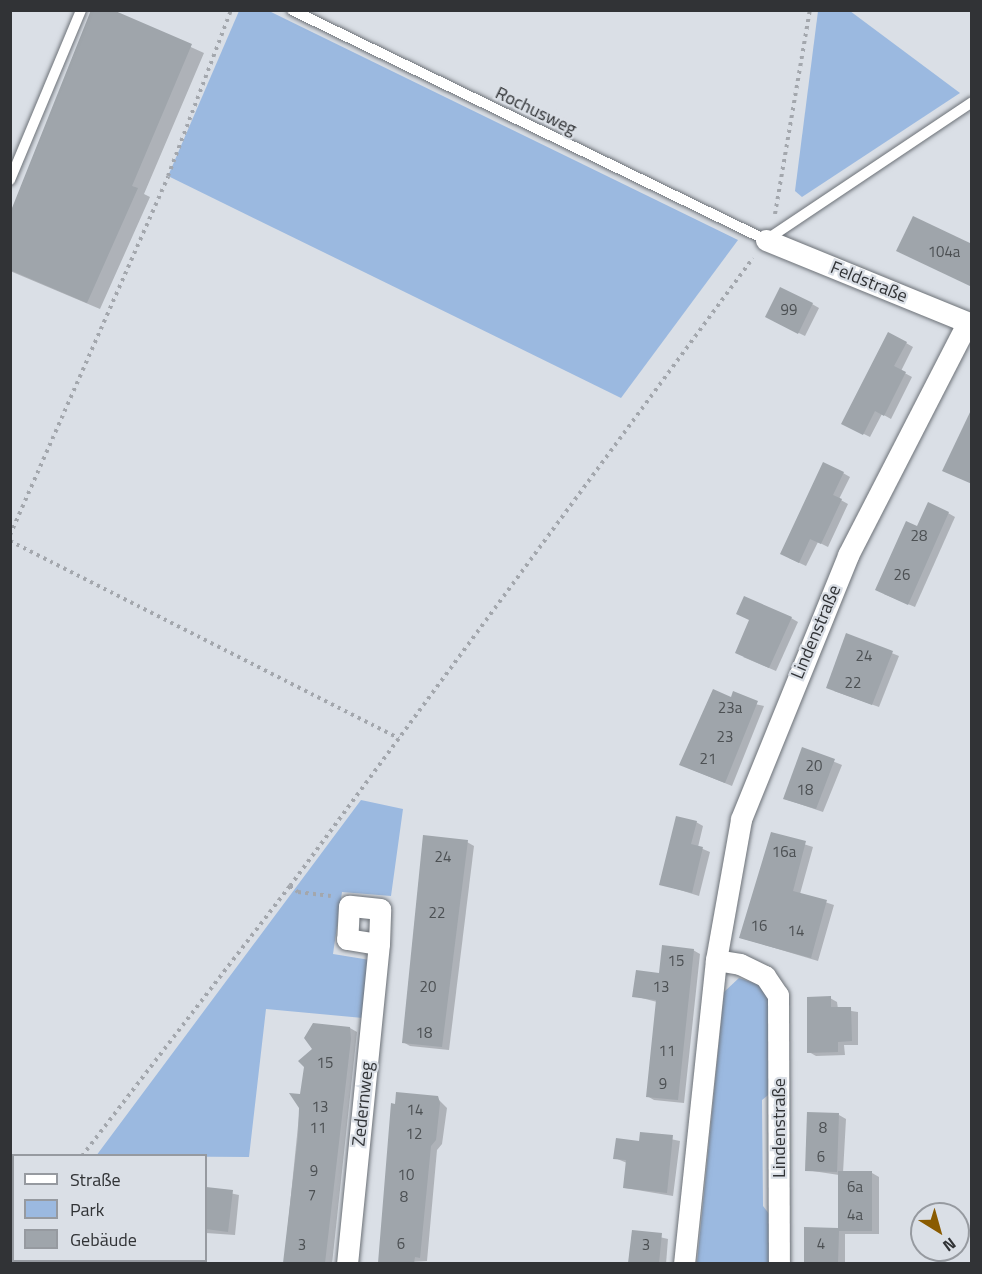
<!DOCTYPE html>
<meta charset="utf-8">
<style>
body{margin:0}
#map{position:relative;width:982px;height:1274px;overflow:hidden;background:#dadfe6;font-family:"Titillium Web",sans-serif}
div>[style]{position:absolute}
.green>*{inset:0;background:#9bb9e0}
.shadow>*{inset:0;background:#0003}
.building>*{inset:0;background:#9fa5ab}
.path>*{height:4px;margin-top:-2px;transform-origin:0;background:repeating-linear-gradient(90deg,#a3a7ad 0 3px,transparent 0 7.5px)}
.roads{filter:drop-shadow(0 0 2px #6c7177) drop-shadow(0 0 2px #6c7177)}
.lane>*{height:10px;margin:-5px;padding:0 5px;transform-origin:5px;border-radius:5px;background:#fff}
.street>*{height:21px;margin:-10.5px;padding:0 10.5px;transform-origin:10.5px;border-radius:10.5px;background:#fff}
span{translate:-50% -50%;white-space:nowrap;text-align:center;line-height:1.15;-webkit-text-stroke:4.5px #dadfe6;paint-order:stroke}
.number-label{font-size:15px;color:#4c5053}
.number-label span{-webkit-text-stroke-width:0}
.street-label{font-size:18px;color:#313336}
.frame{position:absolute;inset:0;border:12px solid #313336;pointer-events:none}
.legend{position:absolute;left:12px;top:1154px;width:195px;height:108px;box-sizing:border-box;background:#dadfe6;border:2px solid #969aa0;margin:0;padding:8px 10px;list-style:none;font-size:18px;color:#313336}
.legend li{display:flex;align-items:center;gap:12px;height:30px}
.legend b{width:30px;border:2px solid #969aa0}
.north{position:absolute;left:910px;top:1202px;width:60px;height:60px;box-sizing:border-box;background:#dadfe6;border:2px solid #969aa0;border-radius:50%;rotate:143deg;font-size:16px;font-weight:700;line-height:24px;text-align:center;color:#313336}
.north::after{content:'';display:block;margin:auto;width:21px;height:27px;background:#8a5b00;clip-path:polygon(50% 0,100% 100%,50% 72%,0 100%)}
</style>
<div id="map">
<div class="green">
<i style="clip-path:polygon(239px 11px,269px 11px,738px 240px,621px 398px,168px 176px)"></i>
<i style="clip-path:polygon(818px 11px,850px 11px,960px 93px,802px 197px,795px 191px)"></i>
<i style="clip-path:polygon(361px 800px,403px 809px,391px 896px,342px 892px,333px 954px,370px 960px,363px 1018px,266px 1009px,249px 1157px,96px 1156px)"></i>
<i style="clip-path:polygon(739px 978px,763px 986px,770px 997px,772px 1092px,762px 1100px,763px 1206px,773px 1219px,771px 1263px,697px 1263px,724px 992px)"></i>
</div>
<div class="shadow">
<i style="clip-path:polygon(109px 10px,204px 53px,144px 194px,150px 197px,100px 309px,10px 271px,10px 215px)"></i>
<i style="clip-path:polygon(812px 304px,819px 308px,805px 336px,774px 321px)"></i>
<i style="clip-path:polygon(906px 343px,913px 347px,901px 371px,912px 377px,891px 419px,882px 414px,870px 437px,850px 427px)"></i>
<i style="clip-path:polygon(843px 473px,850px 477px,839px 499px,848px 504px,828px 547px,818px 542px,806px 566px,789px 558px)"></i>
<i style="clip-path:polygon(948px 513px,955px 517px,915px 607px,884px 594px,918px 528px)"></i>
<i style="clip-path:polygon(791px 618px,798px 622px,776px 671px,743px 657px)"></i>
<i style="clip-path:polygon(847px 635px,899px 656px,879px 707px,834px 691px)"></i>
<i style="clip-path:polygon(732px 699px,764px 706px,732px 786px,688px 768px)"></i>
<i style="clip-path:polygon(803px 749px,842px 765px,823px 812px,785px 799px)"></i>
<i style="clip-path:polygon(696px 822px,703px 826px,698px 847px,710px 852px,699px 896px,661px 884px)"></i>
<i style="clip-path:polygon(772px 834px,813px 847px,800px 894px,834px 905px,818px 961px,741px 938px)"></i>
<i style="clip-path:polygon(467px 842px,474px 846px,449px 1050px,410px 1046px,403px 1042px)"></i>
<i style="clip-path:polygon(693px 950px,700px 954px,684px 1103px,654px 1100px,647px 1096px,657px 1002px,634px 996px)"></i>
<i style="clip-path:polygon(830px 998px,837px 1002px,838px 1009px,858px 1012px,858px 1045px,844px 1045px,845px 1055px,816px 1056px,809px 1052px)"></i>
<i style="clip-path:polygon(350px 1028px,357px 1032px,332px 1264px,284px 1264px,301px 1096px,315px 1050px)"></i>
<i style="clip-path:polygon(437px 1098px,447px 1108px,442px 1144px,437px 1150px,427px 1261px,379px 1264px,392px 1105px)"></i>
<i style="clip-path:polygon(839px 1115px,846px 1119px,843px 1173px,872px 1173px,879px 1177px,879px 1234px,845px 1234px,845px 1264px,806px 1264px,806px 1229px,839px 1229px,839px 1175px,806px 1170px)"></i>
<i style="clip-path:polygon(641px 1133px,680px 1141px,673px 1196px,625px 1188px,627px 1163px,615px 1158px,640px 1142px)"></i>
<i style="clip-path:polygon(206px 1188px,239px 1195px,235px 1235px,206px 1233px)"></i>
<i style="clip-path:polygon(634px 1231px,668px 1239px,666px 1264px,630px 1264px)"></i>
<i style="clip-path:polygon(124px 1260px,167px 1260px,167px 1264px)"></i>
</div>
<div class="building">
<i style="clip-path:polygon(91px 10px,113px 10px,192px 44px,132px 186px,138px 188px,87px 303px,10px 270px,10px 213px)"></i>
<i style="clip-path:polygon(913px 216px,972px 244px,972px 287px,896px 251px)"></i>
<i style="clip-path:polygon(780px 287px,813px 303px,798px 334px,765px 317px)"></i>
<i style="clip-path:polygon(888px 332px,907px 342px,894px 366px,906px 372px,884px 416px,875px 411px,863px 435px,841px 424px)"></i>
<i style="clip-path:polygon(972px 408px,972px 484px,942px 471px)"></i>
<i style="clip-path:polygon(823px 462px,844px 472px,833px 495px,842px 499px,821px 544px,810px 539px,799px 563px,780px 554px)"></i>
<i style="clip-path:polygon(928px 502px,949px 512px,908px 605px,875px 590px,906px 521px,917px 526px)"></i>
<i style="clip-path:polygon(744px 596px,792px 617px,769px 668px,735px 653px,749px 620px,736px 614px)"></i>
<i style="clip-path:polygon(846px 633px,893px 651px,872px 705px,826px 688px)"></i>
<i style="clip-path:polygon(713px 689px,731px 697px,733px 691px,758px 701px,725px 783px,679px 765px)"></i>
<i style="clip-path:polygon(802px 747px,835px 759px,816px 809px,783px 799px)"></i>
<i style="clip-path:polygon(676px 816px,697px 821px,691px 844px,703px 847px,692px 893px,659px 885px)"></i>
<i style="clip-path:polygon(771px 832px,806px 841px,793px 891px,827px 900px,811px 958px,739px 938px)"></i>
<i style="clip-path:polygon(423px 835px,468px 840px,442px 1047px,402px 1043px)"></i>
<i style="clip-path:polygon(662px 945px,694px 949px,678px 1100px,646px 1097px,656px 1000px,632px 997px,636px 970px,659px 973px)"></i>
<i style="clip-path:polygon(831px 996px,831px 1007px,851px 1007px,852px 1041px,838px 1042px,838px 1052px,807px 1053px,807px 997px)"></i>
<i style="clip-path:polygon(313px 1023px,350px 1027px,351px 1039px,325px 1263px,283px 1263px,298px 1136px,299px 1108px,289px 1093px,300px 1094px,304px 1067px,298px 1061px,312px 1049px,304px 1038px)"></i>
<i style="clip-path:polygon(396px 1092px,438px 1096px,440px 1103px,436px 1140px,431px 1146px,420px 1258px,415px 1257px,414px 1263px,378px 1263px,391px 1103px,395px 1104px)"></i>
<i style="clip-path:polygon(807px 1112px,839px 1113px,837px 1172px,805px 1171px)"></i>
<i style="clip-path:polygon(640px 1132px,673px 1135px,667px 1193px,623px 1188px,626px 1160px,613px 1159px,616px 1138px,639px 1141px)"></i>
<i style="clip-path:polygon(838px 1171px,872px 1171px,872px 1231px,839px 1231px,838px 1263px,804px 1263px,804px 1227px,838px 1228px)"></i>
<i style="clip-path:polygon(206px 1187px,233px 1190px,228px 1232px,206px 1229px)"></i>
<i style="clip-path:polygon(632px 1230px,662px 1233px,659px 1263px,628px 1263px)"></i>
</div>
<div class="path">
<i style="left:775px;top:214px;width:207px;rotate:-80.3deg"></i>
<i style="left:10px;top:535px;width:392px;rotate:-66.2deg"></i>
<i style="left:168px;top:176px;width:178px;rotate:-69.2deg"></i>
<i style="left:10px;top:541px;width:436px;rotate:26.9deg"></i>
<i style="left:290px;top:886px;width:10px;rotate:37deg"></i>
<i style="left:298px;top:892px;width:33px;rotate:7deg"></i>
<i style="left:82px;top:1156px;width:341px;rotate:-52.4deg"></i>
<i style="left:290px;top:886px;width:780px;rotate:-53.6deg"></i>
<i style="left:10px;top:1179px;width:4px;rotate:14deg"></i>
<i style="left:10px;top:1254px;width:6px;rotate:-45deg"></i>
</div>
<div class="roads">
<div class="lane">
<i style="left:292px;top:10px;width:527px;rotate:25.88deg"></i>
<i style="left:766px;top:240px;width:248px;rotate:-33.8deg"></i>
<i style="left:10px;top:180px;width:184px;rotate:-67.3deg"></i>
</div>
<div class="street">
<i style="left:766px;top:240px;width:222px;rotate:22.2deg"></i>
<i style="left:716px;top:960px;width:24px;rotate:9deg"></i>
<i style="left:740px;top:964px;width:28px;rotate:26deg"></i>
<i style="left:765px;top:976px;width:23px;rotate:56deg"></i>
<i style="left:778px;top:995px;width:269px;rotate:89.8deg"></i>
<i style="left:347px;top:1264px;width:322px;rotate:-84.3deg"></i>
<i style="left:379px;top:944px;width:35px;rotate:-88deg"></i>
<i style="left:380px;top:909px;width:31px;rotate:-174deg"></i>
<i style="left:349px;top:906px;width:33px;rotate:93deg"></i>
<i style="left:347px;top:939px;width:32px;rotate:9deg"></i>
<i style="left:684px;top:1264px;width:306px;rotate:-84deg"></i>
<i style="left:716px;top:960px;width:143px;rotate:-79.9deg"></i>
<i style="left:741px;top:819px;width:285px;rotate:-67.9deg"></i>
<i style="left:848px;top:555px;width:261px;rotate:-62.8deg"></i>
</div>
</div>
<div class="number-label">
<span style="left:944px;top:252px">104a</span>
<span style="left:789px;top:310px">99</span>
<span style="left:919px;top:536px">28</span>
<span style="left:902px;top:575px">26</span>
<span style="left:864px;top:656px">24</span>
<span style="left:853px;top:683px">22</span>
<span style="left:730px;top:708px">23a</span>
<span style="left:725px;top:737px">23</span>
<span style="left:708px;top:759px">21</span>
<span style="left:814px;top:766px">20</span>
<span style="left:805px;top:790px">18</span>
<span style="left:784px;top:852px">16a</span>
<span style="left:443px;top:857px">24</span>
<span style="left:437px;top:913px">22</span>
<span style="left:759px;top:926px">16</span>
<span style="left:796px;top:931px">14</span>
<span style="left:676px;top:961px">15</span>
<span style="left:428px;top:987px">20</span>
<span style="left:661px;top:987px">13</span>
<span style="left:424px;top:1033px">18</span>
<span style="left:667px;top:1051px">11</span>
<span style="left:325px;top:1063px">15</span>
<span style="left:663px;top:1084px">9</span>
<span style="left:320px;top:1107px">13</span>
<span style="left:415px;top:1110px">14</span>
<span style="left:318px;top:1128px">11</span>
<span style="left:823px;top:1128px">8</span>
<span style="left:414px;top:1134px">12</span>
<span style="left:821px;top:1157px">6</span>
<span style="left:314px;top:1171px">9</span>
<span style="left:406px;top:1175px">10</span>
<span style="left:855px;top:1187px">6a</span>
<span style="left:312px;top:1195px">7</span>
<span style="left:404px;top:1197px">8</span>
<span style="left:855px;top:1215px">4a</span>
<span style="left:401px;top:1244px">6</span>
<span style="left:821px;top:1244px">4</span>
<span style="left:302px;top:1245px">3</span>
<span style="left:646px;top:1245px">3</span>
</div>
<div class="street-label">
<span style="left:536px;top:111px;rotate:26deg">Rochusweg</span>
<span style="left:869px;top:282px;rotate:22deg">Feldstraße</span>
<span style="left:816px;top:632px;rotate:-67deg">Lindenstraße</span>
<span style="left:363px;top:1104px;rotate:-84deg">Zedernweg</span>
<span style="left:779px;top:1128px;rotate:-90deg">Lindenstraße</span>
</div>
<div class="frame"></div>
<ul class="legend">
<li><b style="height:8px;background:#fff"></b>Straße</li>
<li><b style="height:16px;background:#9bb9e0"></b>Park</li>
<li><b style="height:16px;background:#9fa5ab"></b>Gebäude</li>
</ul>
<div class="north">N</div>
</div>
